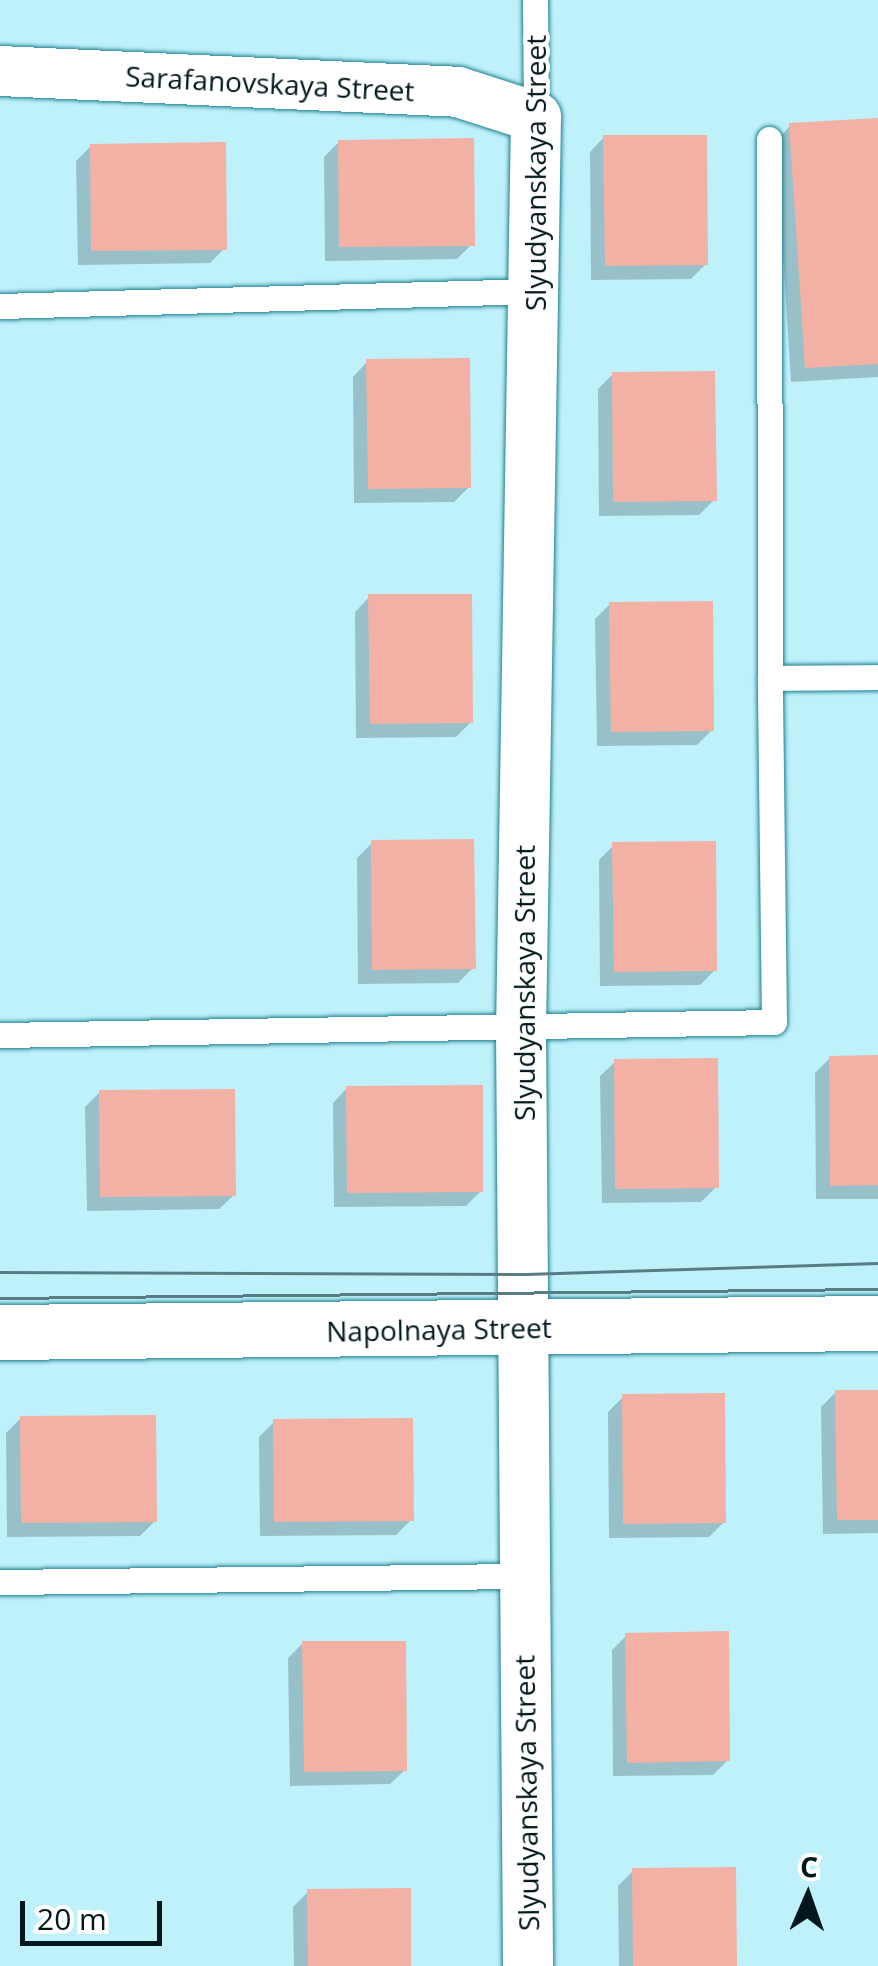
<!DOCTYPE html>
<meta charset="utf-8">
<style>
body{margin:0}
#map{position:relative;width:878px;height:1966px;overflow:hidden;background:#bff1fb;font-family:"Open Sans",sans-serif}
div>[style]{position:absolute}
.shadow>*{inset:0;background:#0003}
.building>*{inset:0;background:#f3b1a5}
.roads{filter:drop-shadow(0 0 2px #1f8090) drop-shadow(0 0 2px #1f8090)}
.lane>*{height:25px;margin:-12.5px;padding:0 12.5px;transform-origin:12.5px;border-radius:12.5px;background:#fff}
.street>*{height:50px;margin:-25px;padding:0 25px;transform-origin:25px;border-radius:25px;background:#fff}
.secondary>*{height:55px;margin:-27.5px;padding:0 27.5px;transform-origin:27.5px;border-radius:27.5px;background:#fff}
.tram>*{height:2.5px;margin:-1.25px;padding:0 1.25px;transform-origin:1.25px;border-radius:1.25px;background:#597c84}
span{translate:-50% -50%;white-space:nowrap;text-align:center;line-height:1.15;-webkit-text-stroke:8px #fff;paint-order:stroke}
.street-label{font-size:28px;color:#00171c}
.north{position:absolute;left:758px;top:1846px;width:100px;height:100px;-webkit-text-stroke:8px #fff;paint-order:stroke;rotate:2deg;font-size:28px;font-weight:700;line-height:40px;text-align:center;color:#00171c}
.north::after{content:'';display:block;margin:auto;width:35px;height:45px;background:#00171c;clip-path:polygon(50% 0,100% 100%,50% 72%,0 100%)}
.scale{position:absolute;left:20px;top:1901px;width:142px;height:45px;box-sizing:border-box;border:5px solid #00171c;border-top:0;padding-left:12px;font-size:30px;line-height:35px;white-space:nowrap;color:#00171c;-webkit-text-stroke:8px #fff;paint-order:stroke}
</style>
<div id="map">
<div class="shadow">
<i style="clip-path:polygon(790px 126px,878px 134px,878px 377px,791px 382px,776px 141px)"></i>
<i style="clip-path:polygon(604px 137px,706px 264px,691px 279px,591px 280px,590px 152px)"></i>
<i style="clip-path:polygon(339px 142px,472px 244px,457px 259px,325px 261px,324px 157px)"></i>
<i style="clip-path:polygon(91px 146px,225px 248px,210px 263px,78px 265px,76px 161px)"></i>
<i style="clip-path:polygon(367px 362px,469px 487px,454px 502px,354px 503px,353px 377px)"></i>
<i style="clip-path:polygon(613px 374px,714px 500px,699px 515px,599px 516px,598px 389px)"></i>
<i style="clip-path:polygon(369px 597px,471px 722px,456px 737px,356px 738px,355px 612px)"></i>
<i style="clip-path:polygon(610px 604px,712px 730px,697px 745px,597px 746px,595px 619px)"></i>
<i style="clip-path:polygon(372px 843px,473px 968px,458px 983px,358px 984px,357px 858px)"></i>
<i style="clip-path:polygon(614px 845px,715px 970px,700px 985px,600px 986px,599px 860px)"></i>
<i style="clip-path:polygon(830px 1058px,878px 1058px,878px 1199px,816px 1199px,815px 1073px)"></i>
<i style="clip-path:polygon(615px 1062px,716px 1187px,701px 1202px,602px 1203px,600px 1076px)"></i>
<i style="clip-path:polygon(347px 1088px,481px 1191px,466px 1206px,334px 1207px,333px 1103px)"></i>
<i style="clip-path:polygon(100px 1092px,234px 1195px,219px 1209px,87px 1211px,85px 1107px)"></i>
<i style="clip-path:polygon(836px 1392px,878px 1392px,878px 1533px,823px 1534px,821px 1407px)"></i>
<i style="clip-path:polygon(623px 1397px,724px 1522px,709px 1537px,609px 1538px,608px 1412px)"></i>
<i style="clip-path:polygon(21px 1418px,155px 1521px,140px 1536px,7px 1537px,6px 1433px)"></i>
<i style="clip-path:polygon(274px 1422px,411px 1520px,396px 1535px,260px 1536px,259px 1437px)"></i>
<i style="clip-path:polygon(627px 1635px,728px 1760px,713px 1775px,613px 1776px,612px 1650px)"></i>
<i style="clip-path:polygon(303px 1643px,405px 1770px,390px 1784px,290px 1786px,288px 1658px)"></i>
<i style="clip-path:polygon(633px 1871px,734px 1966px,619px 1966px,618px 1886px)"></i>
<i style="clip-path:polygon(308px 1892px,409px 1966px,294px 1966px,293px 1907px)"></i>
</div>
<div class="building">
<i style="clip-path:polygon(878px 118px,878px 364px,805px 368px,789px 123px)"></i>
<i style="clip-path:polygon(603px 135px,707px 135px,708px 265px,605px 266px)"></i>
<i style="clip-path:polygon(474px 138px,475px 246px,339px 247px,338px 140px)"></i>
<i style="clip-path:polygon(226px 142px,227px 250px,91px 251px,90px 144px)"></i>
<i style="clip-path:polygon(470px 358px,471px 488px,368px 489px,366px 359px)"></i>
<i style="clip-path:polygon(715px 371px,717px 501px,613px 502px,612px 372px)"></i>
<i style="clip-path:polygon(368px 594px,472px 594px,473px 723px,370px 724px)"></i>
<i style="clip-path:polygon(713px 601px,714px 731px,611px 732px,609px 602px)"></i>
<i style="clip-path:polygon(474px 839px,476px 969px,372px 970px,371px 840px)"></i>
<i style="clip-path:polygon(716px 841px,717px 971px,614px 972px,612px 842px)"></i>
<i style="clip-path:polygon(878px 1055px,878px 1185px,830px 1186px,829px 1056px)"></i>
<i style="clip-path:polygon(718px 1058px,719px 1188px,615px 1189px,614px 1059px)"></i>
<i style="clip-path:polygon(483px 1085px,483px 1192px,347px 1193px,346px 1086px)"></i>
<i style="clip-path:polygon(235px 1089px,236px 1196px,100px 1197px,99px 1090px)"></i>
<i style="clip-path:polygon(835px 1390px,878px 1390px,878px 1520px,837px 1520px)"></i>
<i style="clip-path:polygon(725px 1393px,726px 1523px,623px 1524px,622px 1394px)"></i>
<i style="clip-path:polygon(156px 1415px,157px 1522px,21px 1523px,20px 1416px)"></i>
<i style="clip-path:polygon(413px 1418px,414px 1521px,274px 1522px,273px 1419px)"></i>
<i style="clip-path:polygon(729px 1631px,730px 1761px,627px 1763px,625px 1633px)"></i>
<i style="clip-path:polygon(302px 1641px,406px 1641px,407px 1771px,304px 1772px)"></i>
<i style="clip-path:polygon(736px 1867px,737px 1966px,633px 1966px,632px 1868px)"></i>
<i style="clip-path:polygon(411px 1888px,411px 1966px,308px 1966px,307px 1889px)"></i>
</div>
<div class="roads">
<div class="lane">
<i style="left:535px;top:0;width:117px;rotate:89.5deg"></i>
<i style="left:769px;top:139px;width:539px;rotate:89.89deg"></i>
<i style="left:770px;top:678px;width:108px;rotate:-0.5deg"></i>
<i style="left:0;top:306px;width:536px;rotate:-1.6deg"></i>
<i style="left:0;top:1035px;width:774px;rotate:-0.96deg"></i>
<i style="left:774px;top:1022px;width:344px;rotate:-90.7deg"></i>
<i style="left:0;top:1582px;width:523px;rotate:-0.66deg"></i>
</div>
<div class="street">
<i style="left:0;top:71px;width:458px;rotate:2.6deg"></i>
<i style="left:458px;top:92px;width:82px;rotate:17.8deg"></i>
<i style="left:536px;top:117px;width:910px;rotate:90.94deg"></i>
<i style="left:521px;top:1027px;width:939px;rotate:89.57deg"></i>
</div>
<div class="secondary">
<i style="left:0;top:1332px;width:878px;rotate:-0.59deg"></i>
</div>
</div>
<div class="tram">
<i style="left:0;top:1272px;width:526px;rotate:0.22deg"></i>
<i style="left:526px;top:1274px;width:352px;rotate:-1.8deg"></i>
<i style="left:0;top:1298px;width:878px;rotate:-0.59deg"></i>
</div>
<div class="street-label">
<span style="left:270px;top:83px;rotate:3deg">Sarafanovskaya Street</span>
<span style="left:535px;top:173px;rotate:-90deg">Slyudyanskaya Street</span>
<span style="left:524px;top:983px;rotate:-90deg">Slyudyanskaya Street</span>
<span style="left:439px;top:1329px;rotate:-1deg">Napolnaya Street</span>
<span style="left:526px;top:1793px;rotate:-91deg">Slyudyanskaya Street</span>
</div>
<div class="north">С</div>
<div class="scale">20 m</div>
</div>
